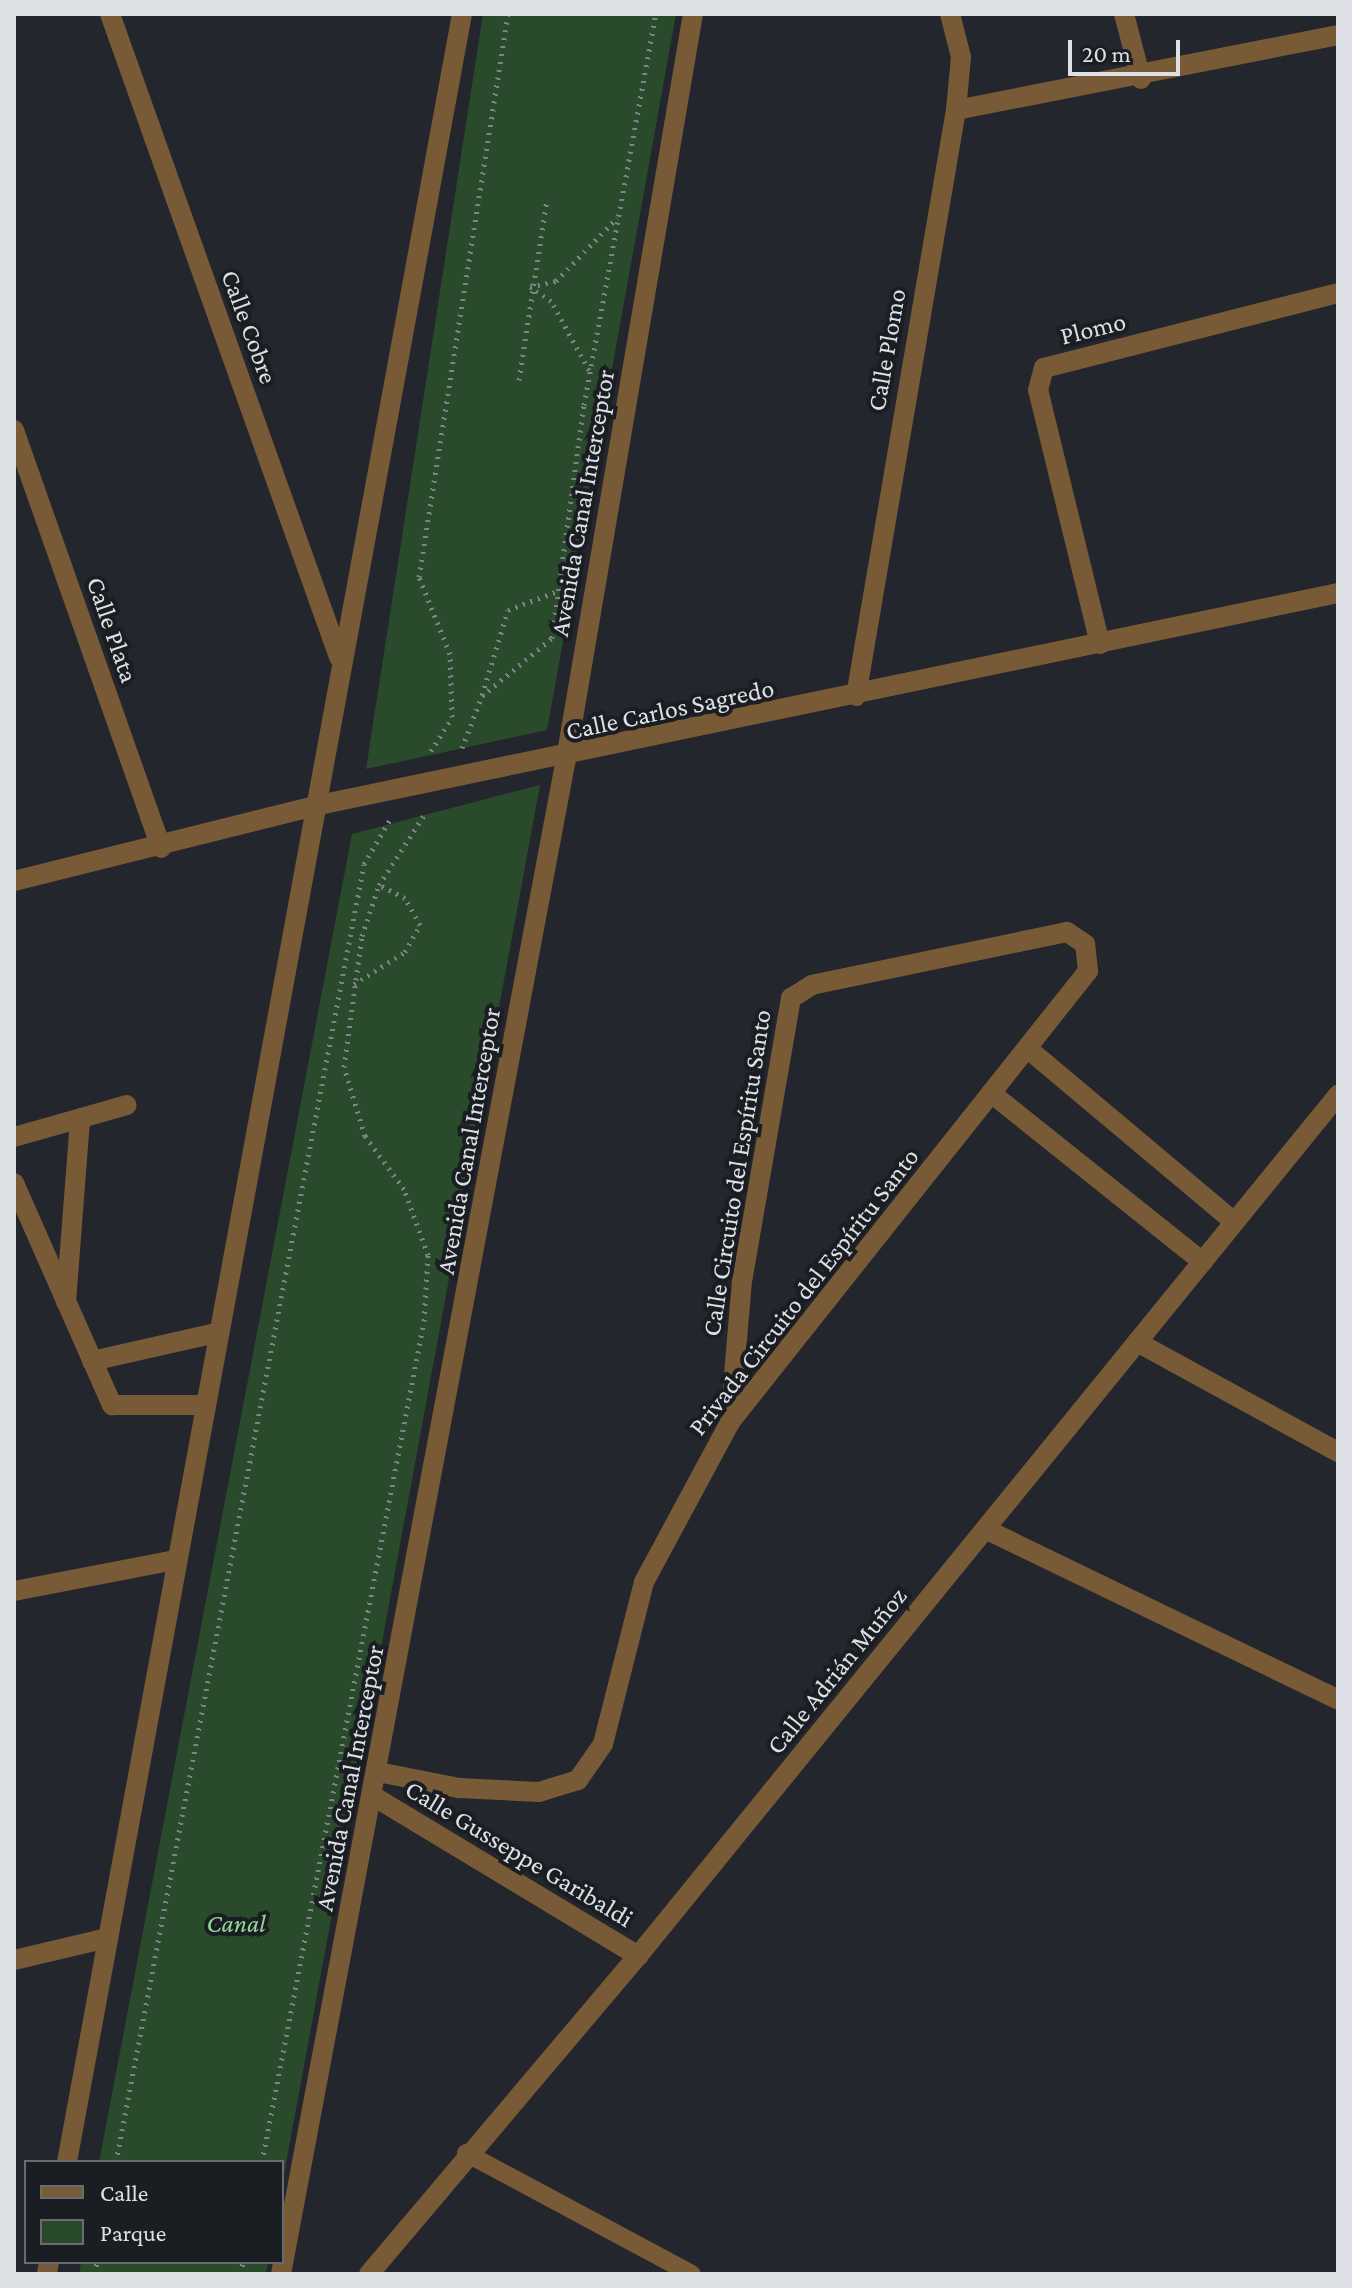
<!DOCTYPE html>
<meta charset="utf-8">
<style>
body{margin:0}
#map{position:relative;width:1352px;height:2288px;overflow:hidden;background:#23272d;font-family:"Crimson Pro",serif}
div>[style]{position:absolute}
.green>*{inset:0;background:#2a4a2c}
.path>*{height:5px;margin-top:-2.5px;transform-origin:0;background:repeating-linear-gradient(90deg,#7f8287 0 2px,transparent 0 8px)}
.service>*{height:18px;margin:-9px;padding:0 9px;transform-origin:9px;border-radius:9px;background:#795a37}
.minor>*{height:20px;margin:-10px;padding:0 10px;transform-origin:10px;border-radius:10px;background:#795a37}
.tertiary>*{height:20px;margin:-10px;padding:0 10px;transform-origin:10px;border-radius:10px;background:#795a37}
span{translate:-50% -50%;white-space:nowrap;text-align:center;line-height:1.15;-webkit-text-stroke:8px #1a1e23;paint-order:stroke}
.street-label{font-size:26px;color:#dde0e4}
.park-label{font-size:26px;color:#92d796;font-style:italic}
.frame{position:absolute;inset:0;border:16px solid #dde0e4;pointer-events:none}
.legend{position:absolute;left:24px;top:2160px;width:260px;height:104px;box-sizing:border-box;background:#1a1e23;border:2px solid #686c70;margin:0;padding:10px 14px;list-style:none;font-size:24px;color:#dde0e4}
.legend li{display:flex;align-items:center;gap:16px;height:40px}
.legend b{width:40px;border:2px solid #686c70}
.scale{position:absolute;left:1068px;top:40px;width:112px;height:36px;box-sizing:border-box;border:4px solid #dde0e4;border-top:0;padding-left:10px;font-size:24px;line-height:28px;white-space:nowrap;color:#dde0e4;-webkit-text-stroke:6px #1a1e23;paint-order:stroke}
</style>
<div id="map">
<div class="green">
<i style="clip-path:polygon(483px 14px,676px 14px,547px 730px,366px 769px)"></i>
<i style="clip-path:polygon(540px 785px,282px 2185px,282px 2162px,99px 2162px,352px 834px)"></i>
<i style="clip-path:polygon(81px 2262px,268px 2262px,266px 2274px,79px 2274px)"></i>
</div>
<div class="path">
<i style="left:589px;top:370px;width:79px;rotate:-118.8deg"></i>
<i style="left:551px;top:301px;width:25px;rotate:-146deg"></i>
<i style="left:530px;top:287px;width:27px;rotate:-13deg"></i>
<i style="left:556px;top:281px;width:88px;rotate:-45.9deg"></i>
<i style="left:519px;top:380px;width:183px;rotate:-81.2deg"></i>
<i style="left:482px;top:695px;width:89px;rotate:-73deg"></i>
<i style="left:508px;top:610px;width:53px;rotate:-20.8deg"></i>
<i style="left:462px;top:748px;width:56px;rotate:-69deg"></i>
<i style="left:482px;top:696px;width:91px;rotate:-39.6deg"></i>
<i style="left:552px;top:638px;width:235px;rotate:-82.2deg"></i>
<i style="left:584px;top:405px;width:398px;rotate:-79.6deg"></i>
<i style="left:431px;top:751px;width:40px;rotate:-58deg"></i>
<i style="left:452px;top:717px;width:63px;rotate:-91.8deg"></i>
<i style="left:450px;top:654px;width:83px;rotate:-111.9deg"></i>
<i style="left:419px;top:577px;width:570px;rotate:-81.02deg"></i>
<i style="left:354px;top:984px;width:60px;rotate:-32.1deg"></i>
<i style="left:405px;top:952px;width:31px;rotate:-61deg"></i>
<i style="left:420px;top:925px;width:31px;rotate:-119deg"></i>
<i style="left:405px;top:898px;width:29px;rotate:-153deg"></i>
<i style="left:116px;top:2162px;width:1321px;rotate:-79.18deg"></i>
<i style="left:364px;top:864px;width:53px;rotate:-59.6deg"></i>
<i style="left:262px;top:2162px;width:856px;rotate:-79.1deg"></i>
<i style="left:424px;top:1321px;width:66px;rotate:-86.5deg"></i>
<i style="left:428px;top:1255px;width:70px;rotate:-110deg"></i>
<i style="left:404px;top:1189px;width:66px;rotate:-126.3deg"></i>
<i style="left:365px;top:1136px;width:72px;rotate:-106.9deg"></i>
<i style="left:344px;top:1067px;width:132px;rotate:-82.2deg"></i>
<i style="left:362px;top:936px;width:54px;rotate:-71.6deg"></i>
<i style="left:379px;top:885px;width:87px;rotate:-57.2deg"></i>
<i style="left:95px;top:2274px;width:12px;rotate:-81deg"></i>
<i style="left:241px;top:2274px;width:12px;rotate:-81deg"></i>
</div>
<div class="service">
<i style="left:466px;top:2153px;width:256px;rotate:28.2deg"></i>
</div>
<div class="minor">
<i style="left:110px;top:14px;width:683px;rotate:70.4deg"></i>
<i style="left:1124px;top:14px;width:67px;rotate:75.3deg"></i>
<i style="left:956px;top:110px;width:389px;rotate:-11.1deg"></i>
<i style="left:14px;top:430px;width:443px;rotate:70.6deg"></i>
<i style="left:1100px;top:644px;width:261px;rotate:-103.7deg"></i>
<i style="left:1038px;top:390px;width:23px;rotate:-75deg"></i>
<i style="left:1044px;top:368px;width:303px;rotate:-14.3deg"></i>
<i style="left:856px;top:696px;width:594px;rotate:-80.32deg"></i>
<i style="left:956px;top:110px;width:53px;rotate:-84.6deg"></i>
<i style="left:961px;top:57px;width:44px;rotate:-104.3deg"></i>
<i style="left:14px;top:881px;width:309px;rotate:-14deg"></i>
<i style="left:314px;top:806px;width:1046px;rotate:-11.75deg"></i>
<i style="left:1027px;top:1048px;width:270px;rotate:40deg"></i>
<i style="left:991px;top:1093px;width:271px;rotate:38.6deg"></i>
<i style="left:14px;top:1137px;width:117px;rotate:-15.8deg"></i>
<i style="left:14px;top:1183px;width:243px;rotate:66.2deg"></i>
<i style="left:112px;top:1405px;width:90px"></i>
<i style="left:66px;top:1302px;width:184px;rotate:-85.6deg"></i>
<i style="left:1137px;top:1342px;width:229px;rotate:28.7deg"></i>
<i style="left:92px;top:1361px;width:127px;rotate:-12.7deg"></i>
<i style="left:985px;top:1529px;width:392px;rotate:25.8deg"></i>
<i style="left:14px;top:1591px;width:164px;rotate:-10.9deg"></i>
<i style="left:378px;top:1772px;width:83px;rotate:11.2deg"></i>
<i style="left:459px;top:1788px;width:80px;rotate:2.9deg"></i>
<i style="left:539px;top:1792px;width:41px;rotate:-17.1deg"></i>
<i style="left:578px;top:1780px;width:44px;rotate:-55.2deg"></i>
<i style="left:603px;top:1744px;width:167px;rotate:-75.8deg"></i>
<i style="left:644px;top:1582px;width:182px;rotate:-61.7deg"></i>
<i style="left:730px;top:1422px;width:576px;rotate:-51.56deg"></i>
<i style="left:1088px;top:971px;width:27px;rotate:-96deg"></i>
<i style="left:1085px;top:944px;width:22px;rotate:-146deg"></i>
<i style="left:1067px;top:932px;width:260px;rotate:168.3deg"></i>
<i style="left:812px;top:985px;width:25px;rotate:148deg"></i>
<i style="left:791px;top:998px;width:287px;rotate:99.8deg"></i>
<i style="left:742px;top:1281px;width:142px;rotate:94.9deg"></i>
<i style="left:373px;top:1796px;width:310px;rotate:31.1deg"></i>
<i style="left:14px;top:1960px;width:97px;rotate:-13.2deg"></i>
<i style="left:369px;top:2274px;width:417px;rotate:-49.8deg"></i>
<i style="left:638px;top:1956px;width:1110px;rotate:-50.89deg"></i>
</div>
<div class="tertiary">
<i style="left:67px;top:2162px;width:2184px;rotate:-79.58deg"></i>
<i style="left:47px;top:2274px;width:12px;rotate:-81deg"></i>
<i style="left:281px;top:2274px;width:1542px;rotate:-79.35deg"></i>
<i style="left:566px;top:759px;width:756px;rotate:-80.33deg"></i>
</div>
<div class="street-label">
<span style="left:249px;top:327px;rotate:70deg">Calle Cobre</span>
<span style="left:1093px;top:329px;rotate:-14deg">Plomo</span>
<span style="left:887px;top:350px;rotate:-80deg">Calle Plomo</span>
<span style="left:583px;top:503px;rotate:-80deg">Avenida Canal Interceptor</span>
<span style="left:112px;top:630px;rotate:71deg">Calle Plata</span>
<span style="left:670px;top:710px;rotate:-12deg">Calle Carlos Sagredo</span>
<span style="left:469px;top:1141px;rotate:-80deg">Avenida Canal Interceptor</span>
<span style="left:737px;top:1173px;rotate:-81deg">Calle Circuito del Espíritu Santo</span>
<span style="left:804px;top:1292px;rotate:-52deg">Privada Circuito del Espíritu Santo</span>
<span style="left:837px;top:1671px;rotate:-51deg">Calle Adrián Muñoz</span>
<span style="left:350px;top:1778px;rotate:-79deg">Avenida Canal Interceptor</span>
<span style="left:519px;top:1854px;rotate:31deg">Calle Gusseppe Garibaldi</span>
</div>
<div class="park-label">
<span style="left:236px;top:1924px">Canal</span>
</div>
<div class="frame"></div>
<ul class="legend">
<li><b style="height:10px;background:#795a37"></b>Calle</li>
<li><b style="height:22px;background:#2a4a2c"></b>Parque</li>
</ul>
<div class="scale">20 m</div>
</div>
